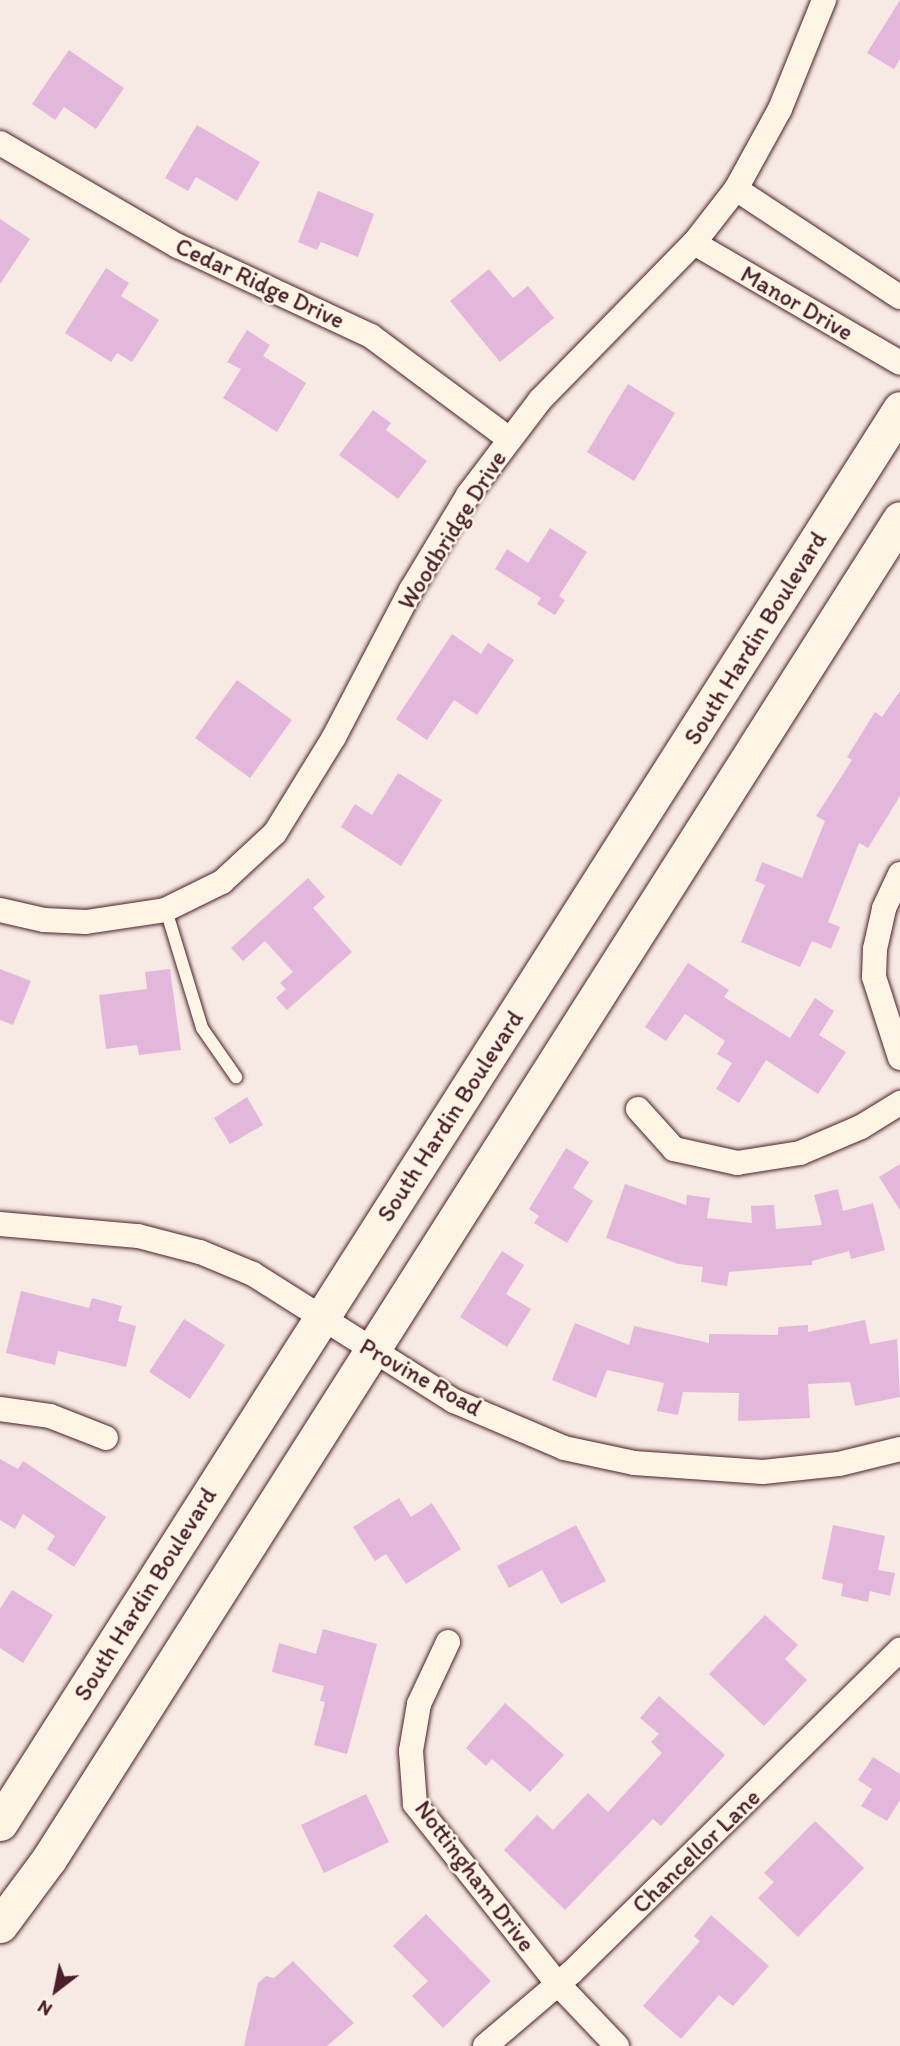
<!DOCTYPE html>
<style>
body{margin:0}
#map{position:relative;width:900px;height:2046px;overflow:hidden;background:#f7e9e3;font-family:Itim,sans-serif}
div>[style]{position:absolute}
.building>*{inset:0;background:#e3b7db}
.roads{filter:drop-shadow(0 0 2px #4a1f2b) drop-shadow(0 0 2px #4a1f2b)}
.service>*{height:12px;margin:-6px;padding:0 6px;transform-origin:6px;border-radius:6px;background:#fcf5e5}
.minor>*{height:24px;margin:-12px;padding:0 12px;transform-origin:12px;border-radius:12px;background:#fcf5e5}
.secondary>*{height:35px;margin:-17.5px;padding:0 17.5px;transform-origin:17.5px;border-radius:17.5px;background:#fcf5e5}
span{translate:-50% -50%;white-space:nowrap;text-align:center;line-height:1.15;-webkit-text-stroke:5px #fcf5e5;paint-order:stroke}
.street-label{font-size:24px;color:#4a1f2b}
.north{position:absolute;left:21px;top:1955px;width:70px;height:70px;-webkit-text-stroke:5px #fcf5e5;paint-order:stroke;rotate:212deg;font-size:19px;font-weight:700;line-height:28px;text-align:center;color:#4a1f2b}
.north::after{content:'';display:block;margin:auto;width:24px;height:32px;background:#4a1f2b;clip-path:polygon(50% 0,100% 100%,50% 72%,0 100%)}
</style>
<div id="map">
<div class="building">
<i style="clip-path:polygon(900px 0,900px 59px,894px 69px,867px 53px)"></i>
<i style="clip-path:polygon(69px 50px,124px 88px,96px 129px,64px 107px,55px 120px,32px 104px)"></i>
<i style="clip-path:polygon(197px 125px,260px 162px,237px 201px,196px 177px,188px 191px,165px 178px)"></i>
<i style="clip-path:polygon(318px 191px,374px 214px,358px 257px,321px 242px,317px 250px,298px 242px)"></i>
<i style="clip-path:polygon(0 219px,30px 239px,0 284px)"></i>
<i style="clip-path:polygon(106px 268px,129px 283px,121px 296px,159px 320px,132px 362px,117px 353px,111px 362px,65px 333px)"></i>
<i style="clip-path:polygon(489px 269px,513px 298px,528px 286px,554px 318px,500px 362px,450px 301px)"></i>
<i style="clip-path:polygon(247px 330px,270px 345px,263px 356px,306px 383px,277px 432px,223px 398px,241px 369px,227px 362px)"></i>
<i style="clip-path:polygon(628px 384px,675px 413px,634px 481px,587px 452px)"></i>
<i style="clip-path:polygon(373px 410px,391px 423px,386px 430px,427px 461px,398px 499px,339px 455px)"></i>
<i style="clip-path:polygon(550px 528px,587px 552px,559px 596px,565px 600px,555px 615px,537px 604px,541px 598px,495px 569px,507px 549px,528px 563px)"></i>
<i style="clip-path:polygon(452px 634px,481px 654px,488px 643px,514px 660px,477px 715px,454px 700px,427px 740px,396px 719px)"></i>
<i style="clip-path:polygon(237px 680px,292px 720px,250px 778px,195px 738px)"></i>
<i style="clip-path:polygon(900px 691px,900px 796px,868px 848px,859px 843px,828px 922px,840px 927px,831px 949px,812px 941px,800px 967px,741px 942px,765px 885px,755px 881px,762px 862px,802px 878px,825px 821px,816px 816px,852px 760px,847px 757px,875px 712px,882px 717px)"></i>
<i style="clip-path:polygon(398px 773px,442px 800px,401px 866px,341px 827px,355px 804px,372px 815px)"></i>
<i style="clip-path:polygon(308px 878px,325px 897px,313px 908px,352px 952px,287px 1010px,276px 998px,286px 989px,280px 983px,293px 972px,265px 941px,243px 961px,231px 948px)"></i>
<i style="clip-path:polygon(688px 963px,729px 990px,724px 997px,790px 1038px,815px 998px,834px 1011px,819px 1035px,846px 1052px,818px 1094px,766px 1060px,739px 1103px,716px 1089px,732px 1063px,717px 1054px,725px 1041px,685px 1014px,666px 1041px,645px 1027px)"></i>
<i style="clip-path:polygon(0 969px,31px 981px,13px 1025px,0 1020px)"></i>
<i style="clip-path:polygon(170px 969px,181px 1050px,139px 1055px,137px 1045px,106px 1049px,99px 995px,147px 989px,145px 972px)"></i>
<i style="clip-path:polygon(247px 1097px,263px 1125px,230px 1144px,214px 1118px)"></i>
<i style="clip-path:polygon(566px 1148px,589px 1162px,573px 1188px,593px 1201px,567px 1243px,534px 1223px,539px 1216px,529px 1209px)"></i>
<i style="clip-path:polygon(900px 1164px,900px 1210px,879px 1177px)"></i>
<i style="clip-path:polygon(625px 1184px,686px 1205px,687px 1195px,710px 1198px,707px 1218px,752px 1223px,751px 1206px,774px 1205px,776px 1229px,822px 1225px,814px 1195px,838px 1189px,843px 1211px,873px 1203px,885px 1250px,851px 1259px,849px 1251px,812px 1261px,812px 1265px,729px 1272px,727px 1286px,701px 1282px,703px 1267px,678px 1264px,606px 1238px)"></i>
<i style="clip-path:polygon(502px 1251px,524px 1265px,506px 1294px,531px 1309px,507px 1347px,460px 1317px)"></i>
<i style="clip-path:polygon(21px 1291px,89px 1308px,92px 1298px,122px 1306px,118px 1321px,136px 1326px,126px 1367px,58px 1351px,55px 1365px,6px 1353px)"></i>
<i style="clip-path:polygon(184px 1319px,225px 1345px,190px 1399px,149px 1372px)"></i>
<i style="clip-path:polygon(865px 1320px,870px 1344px,897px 1339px,900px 1397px,855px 1406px,850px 1382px,808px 1384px,810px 1418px,738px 1421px,739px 1393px,683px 1392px,678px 1415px,657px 1411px,664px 1383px,607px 1370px,596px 1398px,552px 1380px,575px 1323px,629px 1345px,634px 1326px,709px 1343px,709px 1334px,778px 1335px,778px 1327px,808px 1325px,808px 1332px)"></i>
<i style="clip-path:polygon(0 1459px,18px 1469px,23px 1461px,106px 1517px,74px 1567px,47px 1549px,55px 1536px,23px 1514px,15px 1529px,0 1520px)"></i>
<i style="clip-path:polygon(399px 1498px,411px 1517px,432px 1503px,461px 1549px,406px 1584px,386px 1554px,375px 1561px,353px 1527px)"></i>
<i style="clip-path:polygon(576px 1525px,606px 1581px,561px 1604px,542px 1570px,509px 1588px,497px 1566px)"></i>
<i style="clip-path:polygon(833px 1525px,885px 1536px,878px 1570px,895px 1573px,890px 1596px,870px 1591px,868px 1602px,841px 1596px,843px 1584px,822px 1579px)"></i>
<i style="clip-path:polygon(12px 1590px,53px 1615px,23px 1663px,0 1648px,0 1609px)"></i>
<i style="clip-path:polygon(765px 1615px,798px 1645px,785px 1659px,807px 1680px,764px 1726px,709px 1674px)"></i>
<i style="clip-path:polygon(323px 1629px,377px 1644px,347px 1754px,314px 1745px,325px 1702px,320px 1701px,324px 1686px,272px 1672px,279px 1643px,316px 1654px)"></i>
<i style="clip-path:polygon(659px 1696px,725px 1755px,661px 1826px,653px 1819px,565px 1910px,504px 1850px,537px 1815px,553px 1830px,588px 1793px,608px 1812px,662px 1753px,651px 1742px,659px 1734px,640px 1718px)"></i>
<i style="clip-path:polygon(505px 1703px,564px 1755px,530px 1792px,492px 1759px,486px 1766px,466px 1748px)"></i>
<i style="clip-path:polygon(873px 1757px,900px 1774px,900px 1800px,887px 1821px,861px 1806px,872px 1789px,858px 1780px)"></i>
<i style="clip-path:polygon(366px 1794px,389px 1842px,324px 1873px,301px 1825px)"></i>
<i style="clip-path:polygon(815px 1821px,864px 1868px,798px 1937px,758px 1898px,774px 1882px,764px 1873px)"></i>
<i style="clip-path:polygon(426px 1914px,491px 1981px,443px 2028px,412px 1996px,428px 1981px,393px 1946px)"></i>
<i style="clip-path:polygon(711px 1915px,769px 1966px,733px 2006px,719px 1995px,681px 2039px,643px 2006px,700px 1941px,694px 1936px)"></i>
<i style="clip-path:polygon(293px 1961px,354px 2023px,327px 2046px,244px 2046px,258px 1983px,266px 1976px,274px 1978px)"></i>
</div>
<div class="roads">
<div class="service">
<i style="left:166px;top:910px;width:123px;rotate:73deg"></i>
<i style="left:202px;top:1028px;width:60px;rotate:55.2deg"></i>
</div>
<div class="minor">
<i style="left:0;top:143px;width:206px;rotate:30.1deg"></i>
<i style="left:178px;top:246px;width:213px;rotate:25deg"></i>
<i style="left:371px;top:336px;width:172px;rotate:36.7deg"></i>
<i style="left:736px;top:189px;width:196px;rotate:33.4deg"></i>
<i style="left:694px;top:243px;width:238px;rotate:30.2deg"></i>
<i style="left:900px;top:874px;width:38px;rotate:115deg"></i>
<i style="left:884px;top:909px;width:41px;rotate:102.7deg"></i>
<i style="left:875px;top:949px;width:28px;rotate:92deg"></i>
<i style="left:874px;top:977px;width:85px;rotate:72.2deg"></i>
<i style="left:0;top:910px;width:45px;rotate:12.8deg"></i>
<i style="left:44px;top:920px;width:42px;rotate:2.7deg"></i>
<i style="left:86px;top:922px;width:80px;rotate:-8.6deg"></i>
<i style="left:165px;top:910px;width:64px;rotate:-26.2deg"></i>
<i style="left:222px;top:882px;width:72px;rotate:-42.8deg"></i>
<i style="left:275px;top:833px;width:113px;rotate:-58.4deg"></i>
<i style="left:334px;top:737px;width:166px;rotate:-62.4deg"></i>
<i style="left:411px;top:590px;width:111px;rotate:-59deg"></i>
<i style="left:468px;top:495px;width:119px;rotate:-52.8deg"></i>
<i style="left:540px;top:400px;width:220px;rotate:-45.6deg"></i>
<i style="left:694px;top:243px;width:68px;rotate:-52.1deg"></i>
<i style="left:736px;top:189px;width:91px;rotate:-61.2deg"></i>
<i style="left:780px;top:109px;width:118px;rotate:-68deg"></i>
<i style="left:638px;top:1109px;width:54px;rotate:48deg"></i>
<i style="left:674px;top:1149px;width:65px;rotate:12.5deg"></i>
<i style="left:737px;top:1163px;width:64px;rotate:-9deg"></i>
<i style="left:800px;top:1153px;width:66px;rotate:-23.1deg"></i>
<i style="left:861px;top:1127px;width:46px;rotate:-31.6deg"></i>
<i style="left:0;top:1224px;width:139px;rotate:5deg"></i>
<i style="left:138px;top:1236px;width:64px;rotate:14.5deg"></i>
<i style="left:200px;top:1252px;width:57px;rotate:22.5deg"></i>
<i style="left:253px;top:1274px;width:238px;rotate:32.3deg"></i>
<i style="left:454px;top:1401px;width:120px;rotate:23.1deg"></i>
<i style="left:564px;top:1448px;width:72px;rotate:12.1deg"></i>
<i style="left:634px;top:1463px;width:129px;rotate:4deg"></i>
<i style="left:763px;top:1472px;width:76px;rotate:-6deg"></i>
<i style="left:839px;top:1464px;width:63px;rotate:-13.8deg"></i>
<i style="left:0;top:1409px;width:50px;rotate:8deg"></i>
<i style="left:50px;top:1416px;width:60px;rotate:21.4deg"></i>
<i style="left:448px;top:1642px;width:68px;rotate:115.1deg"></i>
<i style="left:419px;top:1704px;width:48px;rotate:99.7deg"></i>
<i style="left:411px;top:1751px;width:53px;rotate:85.7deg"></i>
<i style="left:415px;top:1804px;width:228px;rotate:51.6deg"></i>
<i style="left:557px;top:1983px;width:87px;rotate:46.4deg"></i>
<i style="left:485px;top:2046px;width:114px;rotate:-40.4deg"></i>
<i style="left:572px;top:1972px;width:460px;rotate:-44.5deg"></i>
</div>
<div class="secondary">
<i style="left:0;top:1823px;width:1676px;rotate:-57.52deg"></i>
<i style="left:0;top:1925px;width:82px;rotate:-53.4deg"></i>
<i style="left:49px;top:1859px;width:1587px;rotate:-57.58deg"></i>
</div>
</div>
<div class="street-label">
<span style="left:260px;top:283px;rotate:25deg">Cedar Ridge Drive</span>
<span style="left:797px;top:303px;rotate:30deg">Manor Drive</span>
<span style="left:452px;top:530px;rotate:-58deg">Woodbridge Drive</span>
<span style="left:755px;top:638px;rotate:-58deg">South Hardin Boulevard</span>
<span style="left:450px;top:1116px;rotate:-57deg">South Hardin Boulevard</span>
<span style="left:421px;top:1377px;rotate:29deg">Provine Road</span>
<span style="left:145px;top:1594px;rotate:-58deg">South Hardin Boulevard</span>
<span style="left:696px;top:1851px;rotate:-44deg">Chancellor Lane</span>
<span style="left:475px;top:1876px;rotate:53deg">Nottingham Drive</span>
</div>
<div class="north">N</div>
</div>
